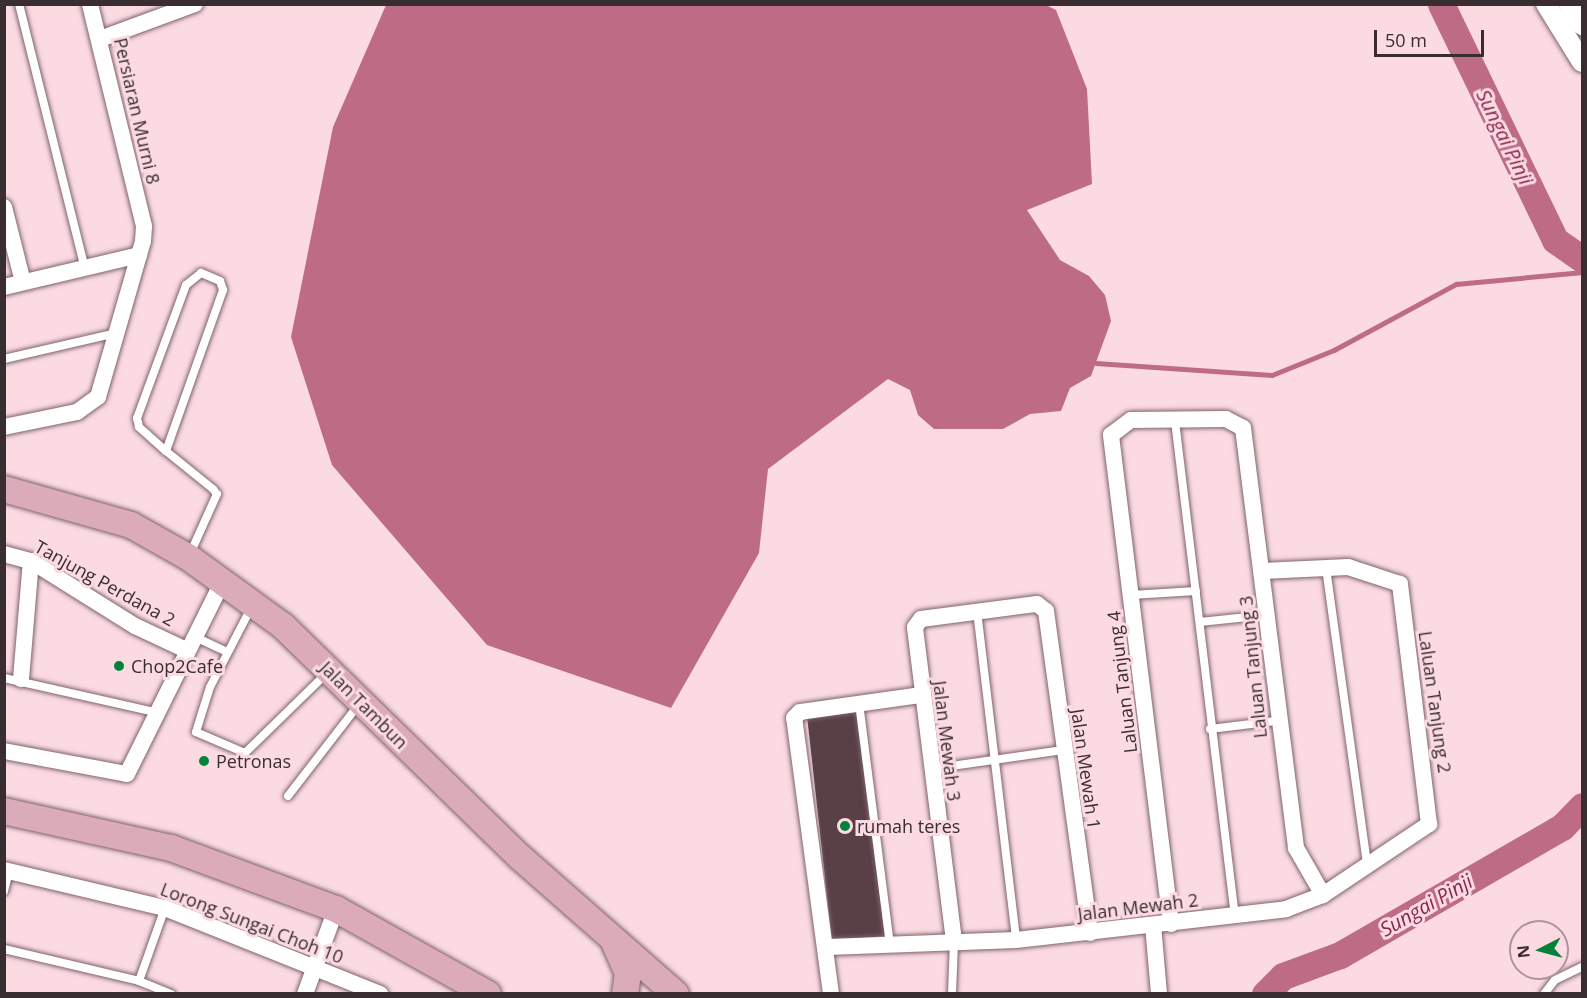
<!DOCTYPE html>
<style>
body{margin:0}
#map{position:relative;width:1587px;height:998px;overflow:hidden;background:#fbdae2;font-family:"Open Sans",sans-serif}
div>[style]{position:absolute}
.water>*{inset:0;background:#be6c86}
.stream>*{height:4.5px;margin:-2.25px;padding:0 2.25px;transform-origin:2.25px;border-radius:2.25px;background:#be6c86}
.river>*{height:27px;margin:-13.5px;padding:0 13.5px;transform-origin:13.5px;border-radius:13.5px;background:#be6c86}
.building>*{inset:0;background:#593f46}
.roads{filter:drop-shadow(0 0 2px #7f636b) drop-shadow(0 0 2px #7f636b)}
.service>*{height:8px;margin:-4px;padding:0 4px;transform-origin:4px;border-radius:4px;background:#fff}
.minor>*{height:16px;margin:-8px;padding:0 8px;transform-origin:8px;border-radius:8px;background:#fff}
.tertiary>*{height:20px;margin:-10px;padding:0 10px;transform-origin:10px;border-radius:10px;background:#fff}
.primary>*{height:26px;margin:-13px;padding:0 13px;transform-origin:13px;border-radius:13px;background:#dbabba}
.dots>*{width:16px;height:16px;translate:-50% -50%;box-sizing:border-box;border:3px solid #fbdae2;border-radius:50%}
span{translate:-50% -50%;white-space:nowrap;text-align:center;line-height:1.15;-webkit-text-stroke:6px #fbdae2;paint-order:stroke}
.street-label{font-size:18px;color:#3a2d31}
.poi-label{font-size:18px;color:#3a2d31}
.left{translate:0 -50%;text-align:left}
.water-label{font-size:20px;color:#88264d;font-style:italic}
.frame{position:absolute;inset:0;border:6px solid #3a2d31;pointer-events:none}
.north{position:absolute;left:1509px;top:920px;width:60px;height:60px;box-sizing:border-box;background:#fbdae2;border:2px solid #ae959b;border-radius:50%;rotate:264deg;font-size:16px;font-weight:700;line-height:24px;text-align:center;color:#3a2d31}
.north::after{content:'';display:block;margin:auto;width:21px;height:27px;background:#04823b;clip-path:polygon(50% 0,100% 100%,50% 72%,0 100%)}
.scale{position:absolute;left:1374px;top:30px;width:110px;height:27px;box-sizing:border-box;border:3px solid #3a2d31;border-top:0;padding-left:8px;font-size:18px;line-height:21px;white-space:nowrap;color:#3a2d31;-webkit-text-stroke:4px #fbdae2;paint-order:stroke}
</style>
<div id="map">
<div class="water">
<i style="clip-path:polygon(386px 5px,1046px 5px,1056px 10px,1087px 89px,1092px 184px,1027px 210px,1060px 260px,1089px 276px,1105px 295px,1111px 321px,1091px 376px,1070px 388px,1061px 411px,1030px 414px,1003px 429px,934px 429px,918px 415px,910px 390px,888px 379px,768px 469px,759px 553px,671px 708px,487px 645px,332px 465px,291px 337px,333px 127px)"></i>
</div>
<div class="stream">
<i style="left:1096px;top:363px;width:176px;rotate:3.9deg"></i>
<i style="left:1272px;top:375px;width:67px;rotate:-22deg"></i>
<i style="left:1334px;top:350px;width:139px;rotate:-28.4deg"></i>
<i style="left:1456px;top:284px;width:127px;rotate:-5.4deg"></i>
</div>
<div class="river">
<i style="left:1441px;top:4px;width:262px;rotate:64.2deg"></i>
<i style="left:1555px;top:240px;width:33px;rotate:35deg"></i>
<i style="left:1265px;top:994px;width:25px;rotate:-45deg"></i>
<i style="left:1283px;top:976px;width:61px;rotate:-20.2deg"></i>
<i style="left:1340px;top:955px;width:256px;rotate:-30deg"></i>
<i style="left:1562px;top:827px;width:29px;rotate:-46deg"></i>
</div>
<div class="building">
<i style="clip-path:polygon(857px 709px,885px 936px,832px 941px,807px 716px)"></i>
</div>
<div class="roads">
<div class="service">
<i style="left:19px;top:4px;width:272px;rotate:76deg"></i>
<i style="left:4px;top:359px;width:116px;rotate:-13deg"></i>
<i style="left:1175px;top:421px;width:498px;rotate:83.1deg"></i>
<i style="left:166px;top:451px;width:171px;rotate:-70.5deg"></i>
<i style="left:223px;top:290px;width:9px;rotate:-108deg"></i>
<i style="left:220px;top:281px;width:21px;rotate:-157deg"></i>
<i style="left:201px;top:273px;width:19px;rotate:141deg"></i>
<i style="left:186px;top:285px;width:142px;rotate:110.2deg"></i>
<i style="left:137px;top:418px;width:9px;rotate:77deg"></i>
<i style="left:139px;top:427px;width:36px;rotate:42deg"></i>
<i style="left:166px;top:451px;width:60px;rotate:39deg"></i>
<i style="left:213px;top:489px;width:6px;rotate:51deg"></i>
<i style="left:217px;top:494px;width:66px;rotate:114.2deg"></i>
<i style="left:1326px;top:568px;width:300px;rotate:82.1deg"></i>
<i style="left:1131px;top:595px;width:65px;rotate:-3.5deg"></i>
<i style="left:252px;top:606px;width:91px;rotate:117.4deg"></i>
<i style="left:210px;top:687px;width:47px;rotate:107.3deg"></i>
<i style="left:196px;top:732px;width:53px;rotate:23.2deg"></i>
<i style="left:245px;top:753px;width:115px;rotate:-44.3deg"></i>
<i style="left:977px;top:611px;width:331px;rotate:83.2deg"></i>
<i style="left:1200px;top:622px;width:67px;rotate:-6deg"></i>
<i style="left:193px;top:636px;width:38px;rotate:25deg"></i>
<i style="left:4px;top:678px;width:155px;rotate:12.7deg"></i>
<i style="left:859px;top:703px;width:243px;rotate:82.7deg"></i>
<i style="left:1210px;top:729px;width:66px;rotate:-6.9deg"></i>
<i style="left:931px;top:769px;width:133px;rotate:-8.2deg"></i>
<i style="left:288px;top:796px;width:118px;rotate:-52.3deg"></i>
<i style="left:4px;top:891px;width:21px;rotate:-76deg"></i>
<i style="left:4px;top:949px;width:139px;rotate:13.3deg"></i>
<i style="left:139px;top:981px;width:35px;rotate:22deg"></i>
<i style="left:139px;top:981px;width:77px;rotate:-70.4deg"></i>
<i style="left:952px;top:994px;width:53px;rotate:-87.8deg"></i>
<i style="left:1544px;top:994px;width:18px;rotate:-52deg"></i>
<i style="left:1555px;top:980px;width:30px;rotate:-26deg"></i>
</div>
<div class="minor">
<i style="left:100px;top:39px;width:101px;rotate:-20.2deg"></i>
<i style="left:4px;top:207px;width:77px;rotate:75.8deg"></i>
<i style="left:4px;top:287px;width:139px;rotate:-13.3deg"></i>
<i style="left:4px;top:427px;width:75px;rotate:-11.6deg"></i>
<i style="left:77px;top:412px;width:26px;rotate:-36deg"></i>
<i style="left:98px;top:397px;width:162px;rotate:-73.9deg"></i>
<i style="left:143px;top:241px;width:15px;rotate:-86deg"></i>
<i style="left:144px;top:226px;width:228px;rotate:-103.7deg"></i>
<i style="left:4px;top:554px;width:28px;rotate:15deg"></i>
<i style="left:31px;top:561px;width:123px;rotate:32deg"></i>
<i style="left:135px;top:626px;width:56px;rotate:25.2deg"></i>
<i style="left:21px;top:679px;width:118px;rotate:-85.2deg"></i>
<i style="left:4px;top:751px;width:125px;rotate:10.6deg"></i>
<i style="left:127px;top:774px;width:216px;rotate:-63.6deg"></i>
<i style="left:4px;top:870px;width:165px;rotate:13.3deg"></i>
<i style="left:165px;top:908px;width:232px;rotate:21.8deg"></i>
<i style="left:1171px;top:924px;width:493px;rotate:-97deg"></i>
<i style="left:1111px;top:435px;width:25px;rotate:-37deg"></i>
<i style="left:1131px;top:420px;width:95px;rotate:-0.6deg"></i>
<i style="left:1226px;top:419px;width:19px;rotate:28deg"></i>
<i style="left:1243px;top:428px;width:423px;rotate:82.8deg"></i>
<i style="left:1296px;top:848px;width:54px;rotate:60.1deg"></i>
<i style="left:1153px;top:925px;width:69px;rotate:85deg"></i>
<i style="left:954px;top:941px;width:316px;rotate:-97.1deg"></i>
<i style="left:915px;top:627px;width:10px;rotate:-53deg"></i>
<i style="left:921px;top:619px;width:117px;rotate:-7.4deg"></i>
<i style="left:1037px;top:604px;width:11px;rotate:38deg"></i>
<i style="left:1046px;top:611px;width:325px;rotate:82.2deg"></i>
<i style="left:828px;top:947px;width:188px;rotate:-2.1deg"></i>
<i style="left:1016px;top:940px;width:272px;rotate:-6.5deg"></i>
<i style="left:1286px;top:909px;width:40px;rotate:-21deg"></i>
<i style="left:1323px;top:895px;width:128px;rotate:-33.8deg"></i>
<i style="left:1429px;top:824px;width:242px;rotate:-96.9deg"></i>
<i style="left:1400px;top:584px;width:55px;rotate:-161.9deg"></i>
<i style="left:1348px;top:567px;width:86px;rotate:177.3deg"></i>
<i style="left:305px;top:994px;width:90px;rotate:-70deg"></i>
<i style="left:831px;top:994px;width:278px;rotate:-97.6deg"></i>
<i style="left:794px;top:718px;width:8px;rotate:-45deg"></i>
<i style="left:800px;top:712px;width:122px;rotate:-8deg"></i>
</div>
<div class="tertiary">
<i style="left:1546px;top:4px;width:68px;rotate:58.2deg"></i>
<i style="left:1569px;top:4px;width:25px;rotate:58deg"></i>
</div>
<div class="primary">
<i style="left:4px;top:489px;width:132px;rotate:15.8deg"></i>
<i style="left:131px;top:525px;width:65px;rotate:29.3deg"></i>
<i style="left:188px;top:557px;width:117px;rotate:36deg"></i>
<i style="left:283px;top:626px;width:332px;rotate:44.3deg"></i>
<i style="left:521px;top:858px;width:206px;rotate:41.3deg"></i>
<i style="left:4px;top:811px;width:171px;rotate:12.5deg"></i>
<i style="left:171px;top:848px;width:176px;rotate:20.3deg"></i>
<i style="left:336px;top:909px;width:174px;rotate:29.2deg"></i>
<i style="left:615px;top:944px;width:32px;rotate:66deg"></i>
<i style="left:628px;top:973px;width:21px;rotate:98deg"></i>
</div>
</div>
<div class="dots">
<i style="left:119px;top:666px;background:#04823b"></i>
<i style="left:204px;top:761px;background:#04823b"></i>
<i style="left:845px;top:826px;background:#04823b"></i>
</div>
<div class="street-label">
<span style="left:137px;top:111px;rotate:77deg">Persiaran Murni 8</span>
<span style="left:105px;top:583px;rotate:29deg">Tanjung Perdana 2</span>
<span style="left:1253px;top:667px;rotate:-96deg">Laluan Tanjung 3</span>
<span style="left:1122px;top:682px;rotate:-97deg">Laluan Tanjung 4</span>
<span style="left:1435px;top:702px;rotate:82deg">Laluan Tanjung 2</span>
<span style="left:364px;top:705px;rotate:45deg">Jalan Tambun</span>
<span style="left:947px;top:741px;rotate:83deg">Jalan Mewah 3</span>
<span style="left:1086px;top:769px;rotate:82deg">Jalan Mewah 1</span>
<span style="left:1138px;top:907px;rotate:-7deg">Jalan Mewah 2</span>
<span style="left:252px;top:923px;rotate:21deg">Lorong Sungai Choh 10</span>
</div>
<div class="poi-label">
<span class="left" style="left:131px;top:666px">Chop2Cafe</span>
<span class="left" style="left:216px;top:761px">Petronas</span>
<span class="left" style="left:857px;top:826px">rumah teres</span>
</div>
<div class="water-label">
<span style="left:1505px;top:137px;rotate:64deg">Sungai Pinji</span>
<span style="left:1426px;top:905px;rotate:-30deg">Sungai Pinji</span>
</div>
<div class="frame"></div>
<div class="north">N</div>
<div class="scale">50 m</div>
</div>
